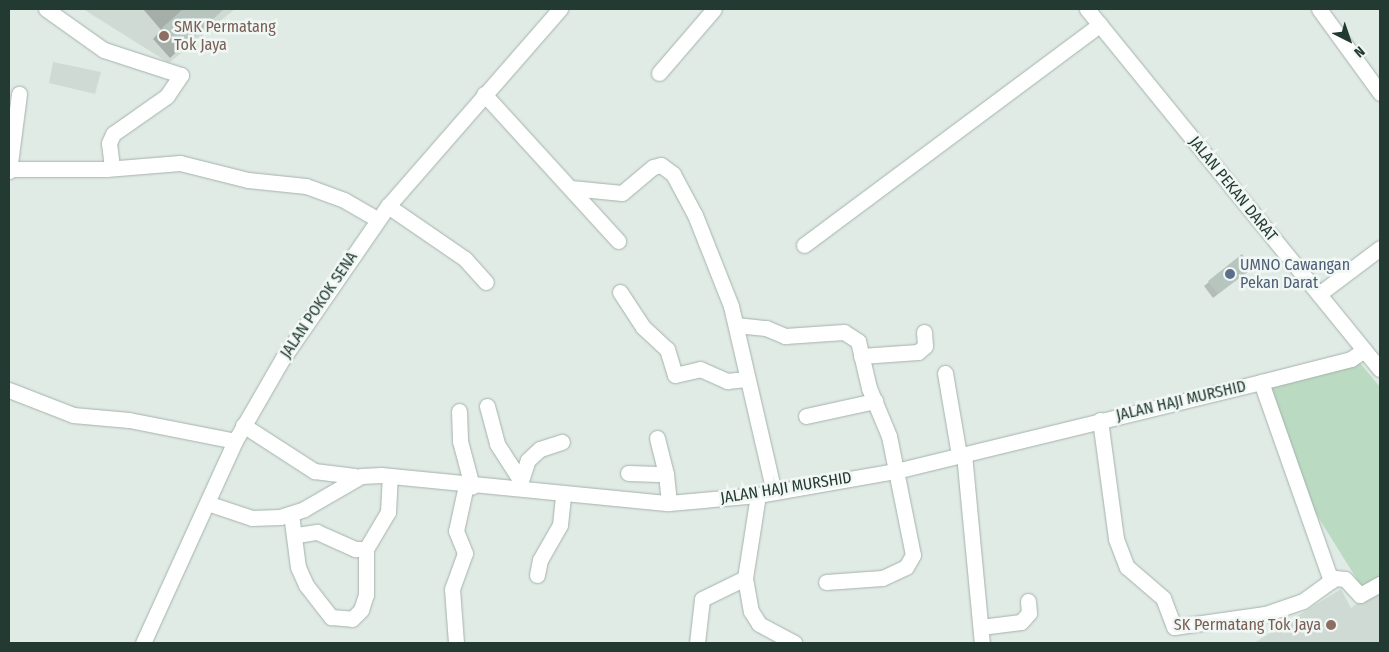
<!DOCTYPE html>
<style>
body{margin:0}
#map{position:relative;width:1389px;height:652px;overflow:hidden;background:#e1ebe6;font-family:"Fira Sans Condensed",sans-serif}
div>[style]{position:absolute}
.built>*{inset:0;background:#d0dad5}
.green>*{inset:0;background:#bbdac2}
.shadow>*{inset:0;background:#0003}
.building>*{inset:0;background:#b7c5bf}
.roads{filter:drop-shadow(0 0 1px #a4b2ac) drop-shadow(0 0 1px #a4b2ac)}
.minor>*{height:15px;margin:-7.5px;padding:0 7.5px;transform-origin:7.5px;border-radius:7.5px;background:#fff}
.secondary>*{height:15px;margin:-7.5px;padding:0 7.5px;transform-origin:7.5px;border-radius:7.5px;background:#fff}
.dots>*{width:14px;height:14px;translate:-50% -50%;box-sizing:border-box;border:2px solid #f1f7f4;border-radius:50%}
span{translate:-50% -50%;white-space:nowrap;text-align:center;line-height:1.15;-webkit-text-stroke:5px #f1f7f4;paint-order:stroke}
.education-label{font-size:16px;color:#785e54}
.left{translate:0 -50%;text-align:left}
.right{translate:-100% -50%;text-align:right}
.street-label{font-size:16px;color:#233a32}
.service-label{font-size:16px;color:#4e5e75}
.frame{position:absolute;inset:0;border:10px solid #233a32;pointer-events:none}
.north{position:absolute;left:1324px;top:15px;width:50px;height:50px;-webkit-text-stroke:4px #f1f7f4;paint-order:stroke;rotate:139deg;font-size:14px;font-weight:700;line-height:20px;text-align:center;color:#233a32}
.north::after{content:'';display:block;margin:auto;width:18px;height:22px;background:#233a32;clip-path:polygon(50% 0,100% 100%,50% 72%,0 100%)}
</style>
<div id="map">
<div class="built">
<i style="clip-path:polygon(83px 9px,235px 9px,169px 63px)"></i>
<i style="clip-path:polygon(53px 62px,101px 72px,95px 94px,49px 83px)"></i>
<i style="clip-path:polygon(1380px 586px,1380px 643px,1254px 643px,1341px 589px,1351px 608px)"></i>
</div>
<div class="green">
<i style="clip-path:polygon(1360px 363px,1380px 387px,1380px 576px,1363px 589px,1313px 509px,1268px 388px)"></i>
</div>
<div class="shadow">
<i style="clip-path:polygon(143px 9px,223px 9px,170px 58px,153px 39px,161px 30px)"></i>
<i style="clip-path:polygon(1246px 272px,1213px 298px,1204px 286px,1209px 282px)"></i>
</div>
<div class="building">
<i style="clip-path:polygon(183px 9px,224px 9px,181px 49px,162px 28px)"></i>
<i style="clip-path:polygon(1242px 254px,1253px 268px,1218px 294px,1208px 281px)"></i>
</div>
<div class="roads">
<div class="minor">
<i style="left:46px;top:9px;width:71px;rotate:35.3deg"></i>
<i style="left:104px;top:50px;width:81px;rotate:18deg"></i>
<i style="left:181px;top:75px;width:25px;rotate:124deg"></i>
<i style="left:167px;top:96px;width:66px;rotate:144.9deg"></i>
<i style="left:113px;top:134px;width:10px;rotate:114deg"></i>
<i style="left:109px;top:143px;width:25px;rotate:83deg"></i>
<i style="left:1319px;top:9px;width:104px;rotate:54deg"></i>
<i style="left:659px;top:73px;width:84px;rotate:-49.3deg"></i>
<i style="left:484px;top:94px;width:199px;rotate:47.6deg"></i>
<i style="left:9px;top:169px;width:97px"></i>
<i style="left:106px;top:169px;width:74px;rotate:-4.6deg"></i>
<i style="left:180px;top:163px;width:70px;rotate:14deg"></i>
<i style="left:248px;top:180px;width:58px;rotate:5.9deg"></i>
<i style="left:306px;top:186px;width:40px;rotate:20.2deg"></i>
<i style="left:344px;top:200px;width:39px;rotate:30deg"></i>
<i style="left:9px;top:171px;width:78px;rotate:-82.6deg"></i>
<i style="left:571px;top:188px;width:51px;rotate:5.6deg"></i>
<i style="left:622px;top:193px;width:40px;rotate:-40deg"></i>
<i style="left:653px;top:167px;width:8px;rotate:-14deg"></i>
<i style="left:661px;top:165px;width:15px;rotate:37deg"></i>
<i style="left:673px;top:174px;width:47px;rotate:61.8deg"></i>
<i style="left:695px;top:215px;width:98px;rotate:68.4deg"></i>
<i style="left:731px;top:306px;width:191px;rotate:77deg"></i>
<i style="left:388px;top:206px;width:93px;rotate:34.5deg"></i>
<i style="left:465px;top:259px;width:31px;rotate:48deg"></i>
<i style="left:804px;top:245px;width:369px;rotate:-36.7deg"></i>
<i style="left:620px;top:292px;width:42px;rotate:56.7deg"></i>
<i style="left:643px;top:327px;width:33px;rotate:43deg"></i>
<i style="left:667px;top:349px;width:27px;rotate:73deg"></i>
<i style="left:675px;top:375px;width:26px;rotate:-13deg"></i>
<i style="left:700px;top:369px;width:30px;rotate:24deg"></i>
<i style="left:727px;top:381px;width:19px;rotate:-6deg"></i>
<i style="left:1319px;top:294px;width:76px;rotate:-37deg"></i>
<i style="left:736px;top:325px;width:30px;rotate:6deg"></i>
<i style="left:766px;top:328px;width:21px;rotate:23deg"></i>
<i style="left:785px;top:336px;width:59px;rotate:-3.9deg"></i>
<i style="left:844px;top:332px;width:17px;rotate:33deg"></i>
<i style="left:858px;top:341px;width:48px;rotate:76.8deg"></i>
<i style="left:869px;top:388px;width:52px;rotate:67.4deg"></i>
<i style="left:889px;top:436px;width:121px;rotate:78.6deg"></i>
<i style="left:913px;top:555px;width:14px;rotate:120deg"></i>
<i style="left:906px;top:567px;width:26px;rotate:155deg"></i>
<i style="left:882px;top:578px;width:56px;rotate:175.9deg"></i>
<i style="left:861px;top:356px;width:57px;rotate:-4deg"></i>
<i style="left:918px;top:352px;width:9px;rotate:-41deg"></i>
<i style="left:925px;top:346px;width:14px;rotate:-94deg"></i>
<i style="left:945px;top:373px;width:83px;rotate:80.3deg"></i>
<i style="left:1261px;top:382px;width:211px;rotate:70.6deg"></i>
<i style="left:9px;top:390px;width:69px;rotate:21.3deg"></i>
<i style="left:73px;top:415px;width:56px;rotate:5.1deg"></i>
<i style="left:129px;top:420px;width:108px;rotate:11.2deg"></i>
<i style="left:487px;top:406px;width:39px;rotate:75deg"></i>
<i style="left:497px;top:444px;width:40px;rotate:57.1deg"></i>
<i style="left:459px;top:411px;width:30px;rotate:88deg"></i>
<i style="left:460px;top:441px;width:47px;rotate:75.1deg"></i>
<i style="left:806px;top:416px;width:71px;rotate:-12.3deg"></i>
<i style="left:1100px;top:420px;width:120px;rotate:82.3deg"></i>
<i style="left:1116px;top:539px;width:30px;rotate:69deg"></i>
<i style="left:1127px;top:567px;width:48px;rotate:40.7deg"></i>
<i style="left:1163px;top:598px;width:31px;rotate:69deg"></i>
<i style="left:1174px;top:627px;width:92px;rotate:-8.1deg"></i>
<i style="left:1265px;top:614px;width:40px;rotate:-18.9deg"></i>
<i style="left:1303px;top:601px;width:39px;rotate:-36deg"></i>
<i style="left:1335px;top:578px;width:10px;rotate:6deg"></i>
<i style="left:1345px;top:579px;width:22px;rotate:47deg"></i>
<i style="left:1360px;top:595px;width:23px;rotate:-29deg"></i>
<i style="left:243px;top:425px;width:85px;rotate:32.9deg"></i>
<i style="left:314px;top:471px;width:41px;rotate:7deg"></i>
<i style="left:657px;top:438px;width:37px;rotate:76deg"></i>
<i style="left:964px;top:454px;width:190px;rotate:84.6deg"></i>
<i style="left:628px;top:473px;width:38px;rotate:2deg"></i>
<i style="left:666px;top:474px;width:29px;rotate:84deg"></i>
<i style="left:519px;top:487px;width:28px;rotate:-72deg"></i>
<i style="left:528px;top:460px;width:16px;rotate:-43deg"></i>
<i style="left:540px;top:449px;width:23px;rotate:-18deg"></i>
<i style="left:758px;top:495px;width:84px;rotate:98.9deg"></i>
<i style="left:745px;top:578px;width:34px;rotate:80deg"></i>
<i style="left:751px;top:611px;width:15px;rotate:58deg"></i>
<i style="left:759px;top:624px;width:40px;rotate:28deg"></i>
<i style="left:207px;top:503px;width:47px;rotate:18.4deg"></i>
<i style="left:252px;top:518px;width:28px;rotate:-2deg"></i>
<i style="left:280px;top:517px;width:25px;rotate:-18deg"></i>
<i style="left:304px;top:509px;width:66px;rotate:-30.1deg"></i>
<i style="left:361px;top:476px;width:20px;rotate:-3deg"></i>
<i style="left:381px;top:475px;width:289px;rotate:5.6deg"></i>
<i style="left:669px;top:503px;width:89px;rotate:-5.1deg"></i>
<i style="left:758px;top:495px;width:140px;rotate:-9.9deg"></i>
<i style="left:896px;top:471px;width:376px;rotate:-13.7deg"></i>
<i style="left:1261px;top:382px;width:93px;rotate:-14.3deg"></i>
<i style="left:1351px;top:359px;width:16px;rotate:-35deg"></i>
<i style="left:291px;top:514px;width:53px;rotate:82.5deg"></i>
<i style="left:298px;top:567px;width:20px;rotate:66deg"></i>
<i style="left:306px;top:585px;width:41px;rotate:52deg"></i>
<i style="left:331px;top:617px;width:21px;rotate:5deg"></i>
<i style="left:352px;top:619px;width:13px;rotate:-45deg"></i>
<i style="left:361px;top:610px;width:16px;rotate:-72deg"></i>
<i style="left:366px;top:595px;width:46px;rotate:-90deg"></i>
<i style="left:366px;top:549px;width:43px;rotate:-59.3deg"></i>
<i style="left:388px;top:512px;width:36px;rotate:-87deg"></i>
<i style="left:297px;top:535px;width:20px;rotate:-9deg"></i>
<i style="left:317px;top:532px;width:42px;rotate:24.1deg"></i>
<i style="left:355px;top:549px;width:11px"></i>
<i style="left:537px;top:575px;width:15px;rotate:-79deg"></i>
<i style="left:540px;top:560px;width:40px;rotate:-60.3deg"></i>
<i style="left:560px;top:525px;width:29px;rotate:-84deg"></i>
<i style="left:981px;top:627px;width:40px;rotate:-7.1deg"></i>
<i style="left:1021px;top:622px;width:12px;rotate:-48deg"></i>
<i style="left:1029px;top:613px;width:12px;rotate:-95deg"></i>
<i style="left:456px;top:643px;width:54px;rotate:-94.2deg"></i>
<i style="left:452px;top:589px;width:38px;rotate:-70deg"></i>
<i style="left:465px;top:553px;width:24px;rotate:-112deg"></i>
<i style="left:456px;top:531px;width:47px;rotate:-77.7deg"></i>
<i style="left:697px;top:643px;width:44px;rotate:-83.5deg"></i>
<i style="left:702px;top:599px;width:48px;rotate:-26deg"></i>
</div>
<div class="secondary">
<i style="left:1087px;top:9px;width:464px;rotate:50.9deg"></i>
<i style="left:143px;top:643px;width:222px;rotate:-65.5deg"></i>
<i style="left:235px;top:441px;width:96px;rotate:-60deg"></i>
<i style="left:283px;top:358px;width:185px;rotate:-55.4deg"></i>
<i style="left:388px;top:206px;width:262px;rotate:-48.9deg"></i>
</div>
</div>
<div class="dots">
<i style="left:164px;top:36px;background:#8d6e63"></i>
<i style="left:1230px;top:274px;background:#5c6f8a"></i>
<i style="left:1331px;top:625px;background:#8d6e63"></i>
</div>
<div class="education-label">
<span class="left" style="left:174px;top:36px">SMK Permatang<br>Tok Jaya</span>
<span class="right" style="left:1321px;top:625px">SK Permatang Tok Jaya</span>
</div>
<div class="street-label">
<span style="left:1233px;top:189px;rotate:51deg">JALAN PEKAN DARAT</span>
<span style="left:319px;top:305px;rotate:-56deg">JALAN POKOK SENA</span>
<span style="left:1181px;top:401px;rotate:-13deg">JALAN HAJI MURSHID</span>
<span style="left:786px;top:488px;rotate:-9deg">JALAN HAJI MURSHID</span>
</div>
<div class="service-label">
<span class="left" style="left:1240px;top:274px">UMNO Cawangan<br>Pekan Darat</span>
</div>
<div class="frame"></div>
<div class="north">N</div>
</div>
